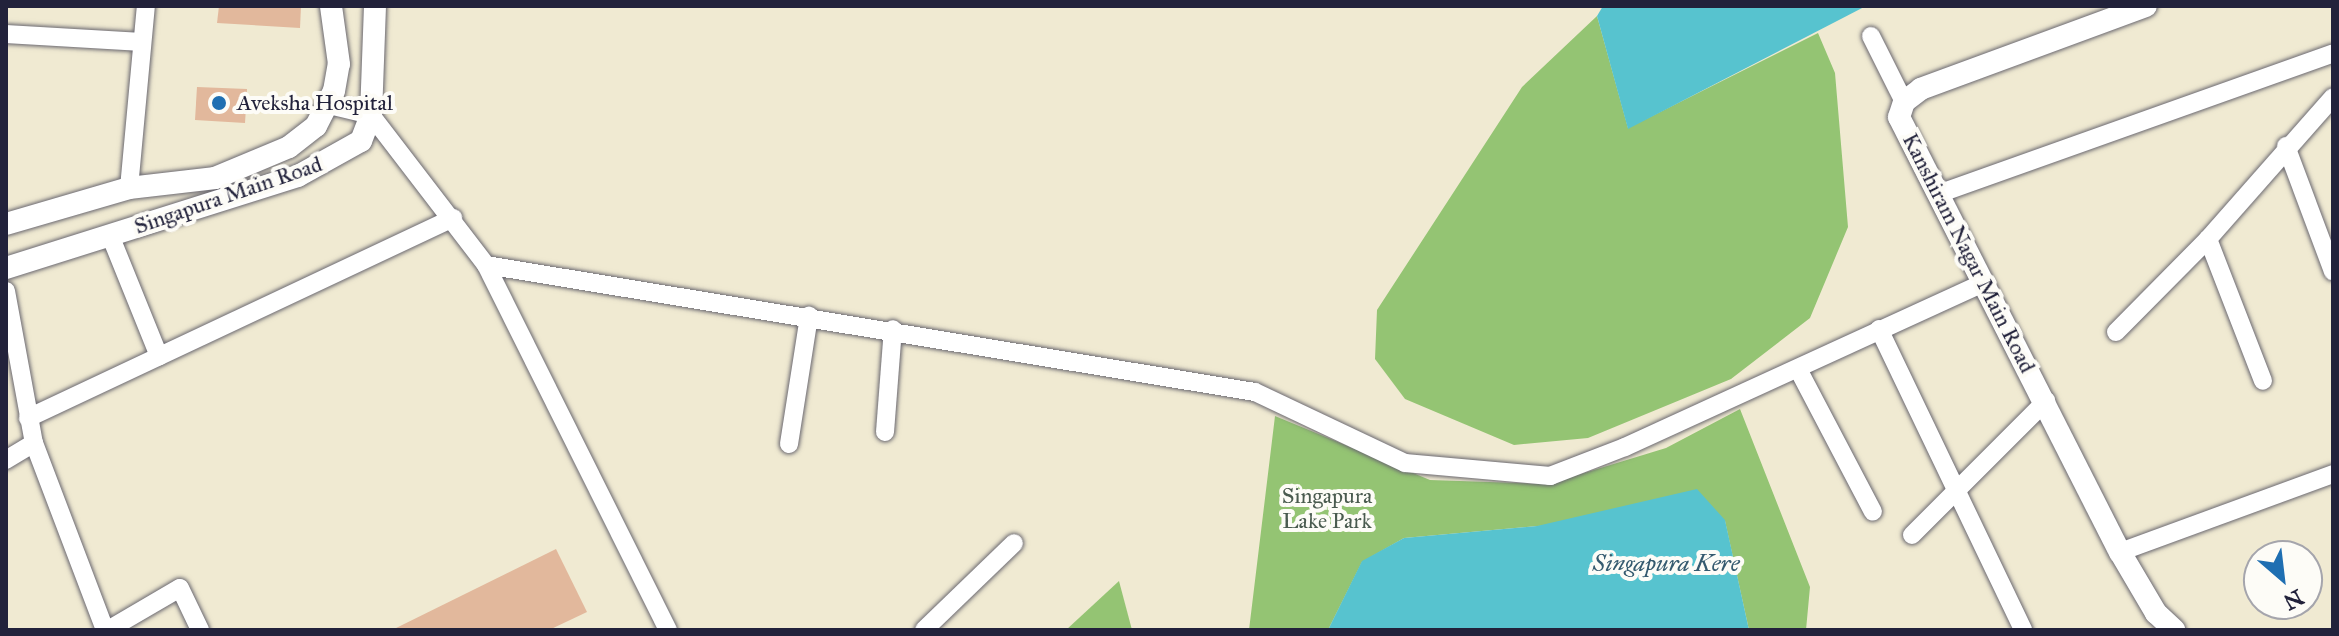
<!DOCTYPE html>
<style>
body{margin:0}
#map{position:relative;width:2339px;height:636px;overflow:hidden;background:#f0ead2;font-family:"IM FELL Great Primer",serif}
div>[style]{position:absolute}
.green>*{inset:0;background:#94c473}
.water>*{inset:0;background:#57c3cf}
.building>*{inset:0;background:#e2b89c}
.roads{filter:drop-shadow(0 0 2px #6a6870) drop-shadow(0 0 2px #6a6870)}
.minor>*{height:18px;margin:-9px;padding:0 9px;transform-origin:9px;border-radius:9px;background:#fff}
.tertiary>*{height:22px;margin:-11px;padding:0 11px;transform-origin:11px;border-radius:11px;background:#fff}
.dots>*{width:22px;height:22px;translate:-50% -50%;box-sizing:border-box;border:4px solid #fdfcf7;border-radius:50%}
span{translate:-50% -50%;white-space:nowrap;text-align:center;line-height:1.15;-webkit-text-stroke:8px #fdfcf7;paint-order:stroke}
.poi-label{font-size:22px;color:#22223b}
.left{translate:0 -50%;text-align:left}
.street-label{font-size:22px;color:#22223b}
.park-label{font-size:22px;color:#4a5b4f}
.water-label{font-size:24px;color:#355a6f;font-style:italic}
.frame{position:absolute;inset:0;border:8px solid #22223b;pointer-events:none}
.north{position:absolute;left:2243px;top:540px;width:80px;height:80px;box-sizing:border-box;background:#fdfcf7;border:2px solid #a5a5ac;border-radius:50%;rotate:152deg;font-size:22px;font-weight:700;line-height:32px;text-align:center;color:#22223b}
.north::after{content:'';display:block;margin:auto;width:28px;height:36px;background:#1f6fb2;clip-path:polygon(50% 0,100% 100%,50% 72%,0 100%)}
</style>
<div id="map">
<div class="green">
<i style="clip-path:polygon(1597px 16px,1628px 128px,1818px 33px,1835px 73px,1848px 227px,1810px 318px,1731px 379px,1588px 438px,1514px 445px,1405px 399px,1375px 359px,1377px 310px,1522px 87px)"></i>
<i style="clip-path:polygon(1740px 409px,1810px 587px,1806px 630px,1749px 630px,1725px 521px,1537px 526px,1404px 538px,1362px 562px,1328px 630px,1249px 630px,1275px 416px,1430px 480px,1548px 484px,1666px 448px)"></i>
<i style="clip-path:polygon(1119px 581px,1132px 630px,1066px 630px)"></i>
</div>
<div class="water">
<i style="clip-path:polygon(1603px 6px,1866px 6px,1628px 129px,1597px 16px)"></i>
<i style="clip-path:polygon(1697px 489px,1725px 520px,1749px 630px,1328px 630px,1362px 561px,1404px 538px,1537px 526px)"></i>
</div>
<div class="building">
<i style="clip-path:polygon(219px 6px,301px 6px,300px 28px,217px 23px)"></i>
<i style="clip-path:polygon(197px 87px,247px 89px,245px 123px,195px 120px)"></i>
<i style="clip-path:polygon(556px 549px,587px 612px,549px 630px,392px 630px)"></i>
</div>
<div class="roads">
<div class="minor">
<i style="left:6px;top:34px;width:136px;rotate:3.4deg"></i>
<i style="left:1871px;top:36px;width:74px;rotate:63.4deg"></i>
<i style="left:329px;top:105px;width:43px;rotate:13.4deg"></i>
<i style="left:371px;top:115px;width:189px;rotate:52.5deg"></i>
<i style="left:486px;top:265px;width:408px;rotate:63.5deg"></i>
<i style="left:2286px;top:146px;width:134px;rotate:69.5deg"></i>
<i style="left:129px;top:188px;width:183px;rotate:-84.7deg"></i>
<i style="left:1938px;top:194px;width:419px;rotate:-19.6deg"></i>
<i style="left:110px;top:235px;width:131px;rotate:68deg"></i>
<i style="left:2208px;top:239px;width:152px;rotate:68.8deg"></i>
<i style="left:486px;top:265px;width:779px;rotate:9.38deg"></i>
<i style="left:1255px;top:392px;width:166px;rotate:25.3deg"></i>
<i style="left:1405px;top:463px;width:146px;rotate:5.1deg"></i>
<i style="left:1550px;top:476px;width:80px;rotate:-21.1deg"></i>
<i style="left:1625px;top:447px;width:394px;rotate:-24.6deg"></i>
<i style="left:6px;top:291px;width:155px;rotate:79.6deg"></i>
<i style="left:34px;top:443px;width:33px;rotate:149deg"></i>
<i style="left:1879px;top:329px;width:334px;rotate:64.4deg"></i>
<i style="left:2116px;top:332px;width:131px;rotate:-45.3deg"></i>
<i style="left:2208px;top:239px;width:189px;rotate:-48.6deg"></i>
<i style="left:1798px;top:369px;width:161px;rotate:62.3deg"></i>
<i style="left:28px;top:418px;width:470px;rotate:-25.2deg"></i>
<i style="left:885px;top:432px;width:103px;rotate:-85.6deg"></i>
<i style="left:34px;top:443px;width:200px;rotate:69.2deg"></i>
<i style="left:789px;top:444px;width:130px;rotate:-81.1deg"></i>
<i style="left:1912px;top:535px;width:190px;rotate:-45deg"></i>
<i style="left:2120px;top:552px;width:227px;rotate:-20.1deg"></i>
<i style="left:108px;top:630px;width:83px;rotate:-30.3deg"></i>
<i style="left:180px;top:588px;width:47px;rotate:64.5deg"></i>
<i style="left:924px;top:630px;width:125px;rotate:-44deg"></i>
</div>
<div class="tertiary">
<i style="left:2146px;top:6px;width:240px;rotate:159.8deg"></i>
<i style="left:1921px;top:89px;width:21px;rotate:143deg"></i>
<i style="left:1904px;top:102px;width:16px;rotate:108deg"></i>
<i style="left:1899px;top:117px;width:488px;rotate:63.1deg"></i>
<i style="left:2120px;top:552px;width:71px;rotate:59.5deg"></i>
<i style="left:2156px;top:613px;width:25px;rotate:43deg"></i>
<i style="left:6px;top:224px;width:128px;rotate:-16.3deg"></i>
<i style="left:129px;top:188px;width:87px;rotate:-6.6deg"></i>
<i style="left:215px;top:178px;width:80px;rotate:-22.7deg"></i>
<i style="left:289px;top:147px;width:34px;rotate:-38deg"></i>
<i style="left:316px;top:126px;width:39px;rotate:-63deg"></i>
<i style="left:334px;top:91px;width:27px;rotate:-80deg"></i>
<i style="left:339px;top:64px;width:59px;rotate:-97.9deg"></i>
<i style="left:6px;top:268px;width:306px;rotate:-17.5deg"></i>
<i style="left:298px;top:176px;width:72px;rotate:-29.1deg"></i>
<i style="left:361px;top:141px;width:28px;rotate:-69deg"></i>
<i style="left:371px;top:115px;width:109px;rotate:-87.9deg"></i>
</div>
</div>
<div class="dots">
<i style="left:219px;top:103px;background:#1f6fb2"></i>
</div>
<div class="poi-label">
<span class="left" style="left:237px;top:103px">Aveksha Hospital</span>
</div>
<div class="street-label">
<span style="left:228px;top:195px;rotate:-19deg">Singapura Main Road</span>
<span style="left:1969px;top:253px;rotate:63deg">Kanshiram Nagar Main Road</span>
</div>
<div class="park-label">
<span style="left:1327px;top:508px">Singapura<br>Lake Park</span>
</div>
<div class="water-label">
<span style="left:1666px;top:564px">Singapura Kere</span>
</div>
<div class="frame"></div>
<div class="north">N</div>
</div>
